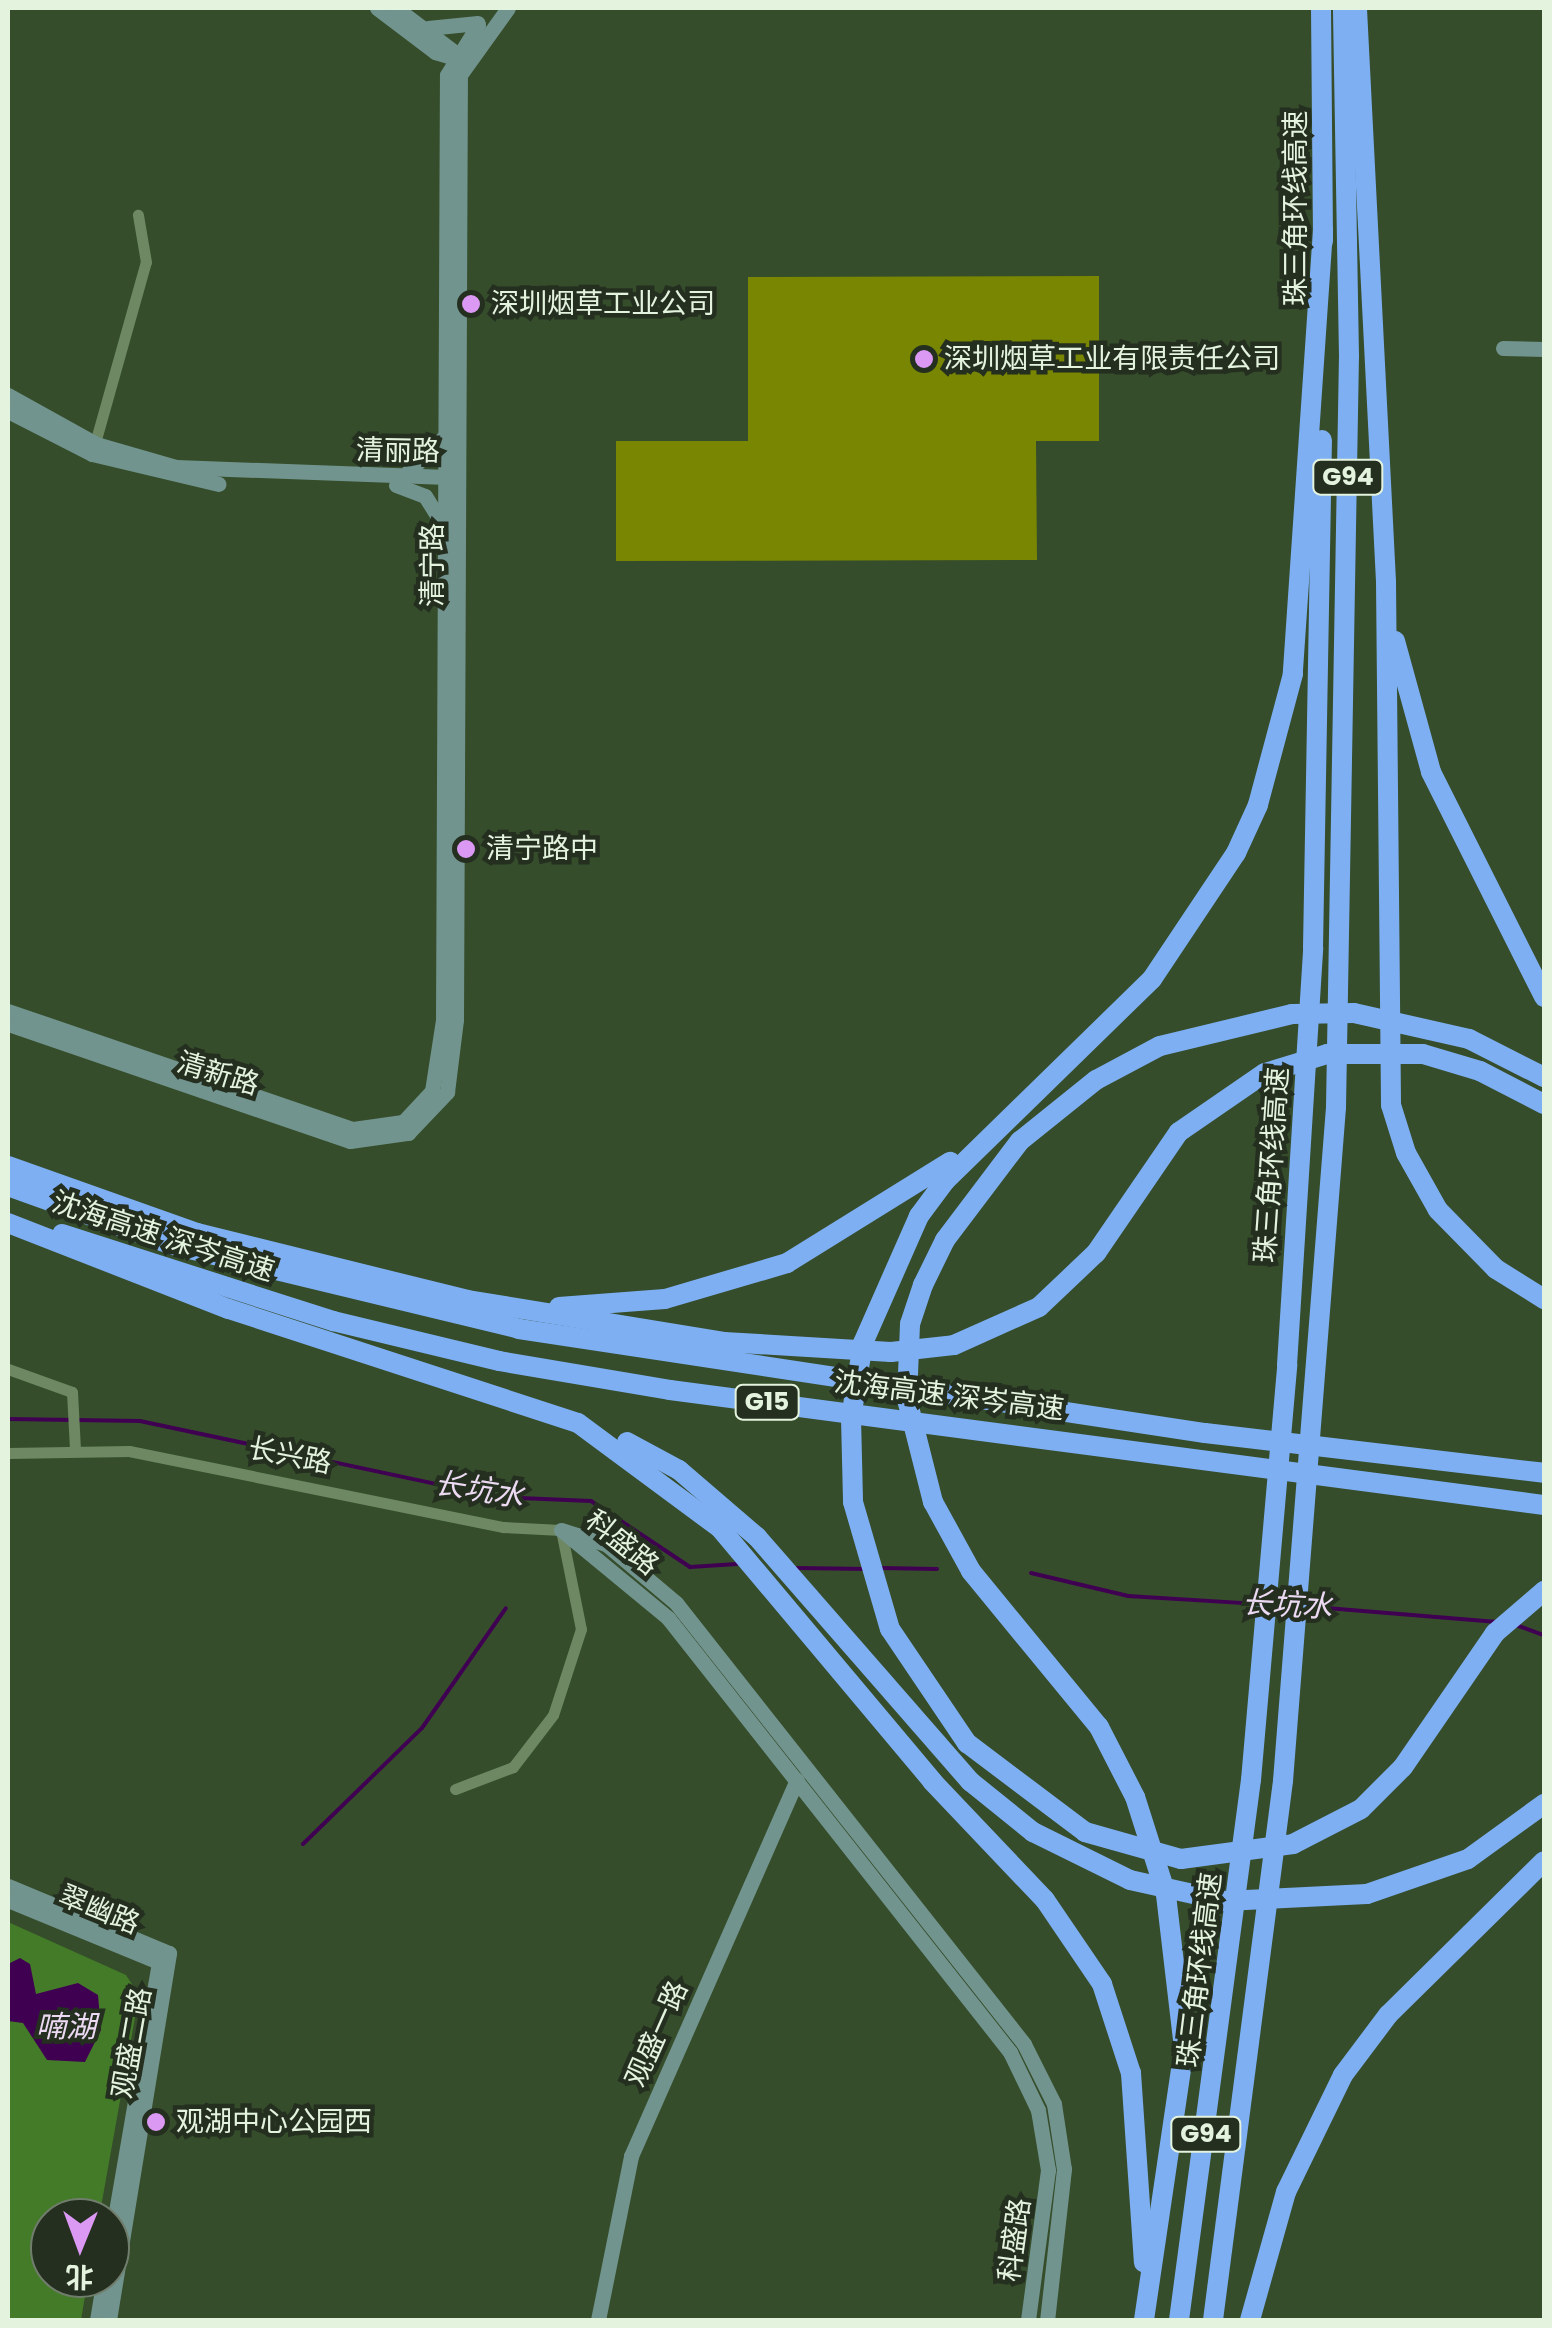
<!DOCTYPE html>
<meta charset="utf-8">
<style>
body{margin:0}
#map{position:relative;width:1552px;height:2328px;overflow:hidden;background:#354d2b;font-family:Poppins,"Noto Sans SC",sans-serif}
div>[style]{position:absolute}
.green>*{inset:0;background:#437b28}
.water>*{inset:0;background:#400052}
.stream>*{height:4px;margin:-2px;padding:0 2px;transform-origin:2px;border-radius:2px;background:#400052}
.building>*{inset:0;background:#788601}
.street>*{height:11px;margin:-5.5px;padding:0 5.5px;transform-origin:5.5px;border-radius:5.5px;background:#6d8863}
.secondary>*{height:15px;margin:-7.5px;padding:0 7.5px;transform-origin:7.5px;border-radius:7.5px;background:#72948e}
.highway>*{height:20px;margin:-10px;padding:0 10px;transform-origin:10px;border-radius:10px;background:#7faff3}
.dots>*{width:28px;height:28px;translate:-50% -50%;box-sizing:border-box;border:5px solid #242f20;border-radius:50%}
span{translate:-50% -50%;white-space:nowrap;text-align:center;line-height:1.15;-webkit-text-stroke:9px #242f20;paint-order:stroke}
.shield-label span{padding:2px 8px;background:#242f20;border:2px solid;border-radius:8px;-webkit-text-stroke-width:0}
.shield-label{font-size:25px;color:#e4f3de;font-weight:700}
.street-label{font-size:28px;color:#e4f3de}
.poi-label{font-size:28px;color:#e4f3de}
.left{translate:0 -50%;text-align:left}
.water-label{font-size:30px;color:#ecdaf3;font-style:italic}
.frame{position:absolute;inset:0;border:10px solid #e4f3de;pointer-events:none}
.north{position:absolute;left:30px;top:2198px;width:100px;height:100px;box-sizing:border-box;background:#242f20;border:2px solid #717d6c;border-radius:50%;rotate:181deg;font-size:28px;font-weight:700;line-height:40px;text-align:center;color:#e4f3de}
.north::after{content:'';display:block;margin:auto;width:35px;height:45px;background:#dc99f4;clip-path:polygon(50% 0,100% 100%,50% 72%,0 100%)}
</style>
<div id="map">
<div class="green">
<i style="clip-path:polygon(8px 1922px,126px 1975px,139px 1995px,99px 2218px,50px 2218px,50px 2278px,88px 2278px,81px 2320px,8px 2320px)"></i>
</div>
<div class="water">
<i style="clip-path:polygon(20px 1958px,30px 1964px,36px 1994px,78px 1983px,98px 1995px,101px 2030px,85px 2062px,47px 2060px,23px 2023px,8px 2021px,8px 1964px)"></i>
</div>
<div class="stream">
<i style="left:8px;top:1419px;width:132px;rotate:0.9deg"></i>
<i style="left:140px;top:1421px;width:366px;rotate:12deg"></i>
<i style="left:498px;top:1497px;width:93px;rotate:2.5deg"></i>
<i style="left:591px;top:1501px;width:119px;rotate:33.7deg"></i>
<i style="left:690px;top:1567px;width:47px;rotate:-3.7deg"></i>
<i style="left:797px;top:1568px;width:70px;rotate:0.8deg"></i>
<i style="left:881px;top:1568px;width:56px;rotate:1deg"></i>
<i style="left:1031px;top:1573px;width:100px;rotate:13.3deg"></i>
<i style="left:1128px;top:1596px;width:129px;rotate:3.5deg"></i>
<i style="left:1302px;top:1606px;width:196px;rotate:4.7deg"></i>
<i style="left:1516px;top:1625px;width:30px;rotate:20deg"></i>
<i style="left:303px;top:1844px;width:166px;rotate:-44.3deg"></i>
<i style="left:422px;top:1728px;width:146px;rotate:-55deg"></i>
</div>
<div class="building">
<i style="clip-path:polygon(1099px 276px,1099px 441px,1036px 441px,1037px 560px,616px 561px,616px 441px,748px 441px,748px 277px)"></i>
</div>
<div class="street">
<i style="left:93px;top:450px;width:195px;rotate:-74.3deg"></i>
<i style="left:146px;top:262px;width:48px;rotate:-99.7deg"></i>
<i style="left:8px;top:1369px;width:68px;rotate:19.8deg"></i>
<i style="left:72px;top:1392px;width:57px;rotate:87deg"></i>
<i style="left:8px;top:1453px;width:121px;rotate:-0.9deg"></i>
<i style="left:129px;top:1451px;width:382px;rotate:11.5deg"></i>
<i style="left:503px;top:1527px;width:58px;rotate:3deg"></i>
<i style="left:561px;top:1530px;width:101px;rotate:78.6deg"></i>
<i style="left:581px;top:1629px;width:90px;rotate:108deg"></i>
<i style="left:553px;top:1715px;width:66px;rotate:127.6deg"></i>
<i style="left:513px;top:1767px;width:62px;rotate:159.2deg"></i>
</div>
<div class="secondary">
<i style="left:377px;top:8px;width:73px;rotate:37.2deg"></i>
<i style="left:435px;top:52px;width:27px;rotate:17deg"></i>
<i style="left:396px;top:8px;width:83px;rotate:37.1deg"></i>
<i style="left:428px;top:28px;width:50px;rotate:-5.7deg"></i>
<i style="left:1503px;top:348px;width:41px;rotate:1.4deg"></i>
<i style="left:8px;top:395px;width:101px;rotate:29.1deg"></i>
<i style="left:96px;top:444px;width:83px;rotate:16deg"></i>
<i style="left:176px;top:467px;width:278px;rotate:2.1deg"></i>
<i style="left:8px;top:411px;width:94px;rotate:27.1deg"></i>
<i style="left:92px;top:454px;width:130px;rotate:13.3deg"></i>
<i style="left:408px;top:472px;width:50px;rotate:-44.2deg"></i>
<i style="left:396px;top:485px;width:31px;rotate:21deg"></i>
<i style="left:425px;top:496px;width:34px;rotate:58deg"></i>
<i style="left:8px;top:1011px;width:365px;rotate:18.9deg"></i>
<i style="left:353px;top:1129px;width:50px;rotate:-8deg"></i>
<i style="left:403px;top:1122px;width:42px;rotate:-46.9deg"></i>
<i style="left:432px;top:1091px;width:72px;rotate:-81.2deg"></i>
<i style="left:443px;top:1020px;width:945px;rotate:-89.76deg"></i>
<i style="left:447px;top:75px;width:59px;rotate:-58.2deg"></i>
<i style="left:8px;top:1024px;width:361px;rotate:18.9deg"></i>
<i style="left:350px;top:1141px;width:59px;rotate:-7.9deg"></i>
<i style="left:408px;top:1133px;width:57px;rotate:-46.4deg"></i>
<i style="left:447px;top:1092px;width:73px;rotate:-82.9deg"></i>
<i style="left:456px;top:1020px;width:945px;rotate:-89.76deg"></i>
<i style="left:460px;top:75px;width:82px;rotate:-54.4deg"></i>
<i style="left:561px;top:1530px;width:47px;rotate:17.3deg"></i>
<i style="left:606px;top:1544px;width:92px;rotate:40.1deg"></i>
<i style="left:676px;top:1603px;width:562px;rotate:51.72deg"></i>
<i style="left:1024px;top:2044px;width:67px;rotate:63.4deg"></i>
<i style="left:1054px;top:2104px;width:66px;rotate:81.3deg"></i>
<i style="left:1064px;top:2169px;width:152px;rotate:96.4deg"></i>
<i style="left:565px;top:1533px;width:134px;rotate:39.5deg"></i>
<i style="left:668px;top:1618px;width:553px;rotate:51.76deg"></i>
<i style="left:1010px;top:2052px;width:64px;rotate:64.2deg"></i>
<i style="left:1038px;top:2110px;width:61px;rotate:80.5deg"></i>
<i style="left:1048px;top:2170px;width:151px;rotate:97.6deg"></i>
<i style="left:8px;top:1886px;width:174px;rotate:22.6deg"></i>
<i style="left:8px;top:1900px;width:171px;rotate:22.4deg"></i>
<i style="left:110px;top:2246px;width:288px;rotate:-80.2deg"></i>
<i style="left:159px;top:1962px;width:13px;rotate:-42deg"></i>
<i style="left:97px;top:2320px;width:43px;rotate:-80.5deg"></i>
<i style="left:109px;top:2320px;width:372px;rotate:-80.7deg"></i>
<i style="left:598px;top:2320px;width:167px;rotate:-78.6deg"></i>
<i style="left:631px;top:2156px;width:411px;rotate:-66.2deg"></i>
</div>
<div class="highway">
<i style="left:1321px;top:8px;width:233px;rotate:89.5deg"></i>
<i style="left:1357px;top:9px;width:574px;rotate:87.1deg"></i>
<i style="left:1386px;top:582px;width:523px;rotate:89.45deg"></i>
<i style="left:1391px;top:1105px;width:50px;rotate:72.6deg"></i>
<i style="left:1406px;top:1153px;width:65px;rotate:60.7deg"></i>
<i style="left:1438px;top:1210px;width:83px;rotate:45.5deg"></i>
<i style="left:1496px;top:1269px;width:57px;rotate:32deg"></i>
<i style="left:1323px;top:230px;width:445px;rotate:93.9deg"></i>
<i style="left:1293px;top:674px;width:136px;rotate:105deg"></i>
<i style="left:1258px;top:805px;width:53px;rotate:114.6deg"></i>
<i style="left:1236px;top:853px;width:151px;rotate:123.7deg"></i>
<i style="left:1152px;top:979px;width:289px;rotate:135.7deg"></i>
<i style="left:945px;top:1181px;width:44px;rotate:126.6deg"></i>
<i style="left:919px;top:1216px;width:139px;rotate:113.8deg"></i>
<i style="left:863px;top:1343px;width:76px;rotate:99.1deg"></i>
<i style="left:851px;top:1418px;width:84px;rotate:88.6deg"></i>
<i style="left:853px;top:1502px;width:132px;rotate:73.8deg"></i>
<i style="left:890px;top:1629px;width:138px;rotate:56deg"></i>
<i style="left:967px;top:1743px;width:148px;rotate:37deg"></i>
<i style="left:1085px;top:1832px;width:100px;rotate:15.7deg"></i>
<i style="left:1181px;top:1859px;width:113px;rotate:-7.6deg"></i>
<i style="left:1293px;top:1844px;width:76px;rotate:-27.2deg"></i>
<i style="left:1361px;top:1809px;width:59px;rotate:-45deg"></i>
<i style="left:1403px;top:1767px;width:163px;rotate:-55.5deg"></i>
<i style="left:1495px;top:1633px;width:65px;rotate:-40.6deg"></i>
<i style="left:1395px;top:641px;width:136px;rotate:74.6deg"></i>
<i style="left:1431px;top:772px;width:252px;rotate:63.3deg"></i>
<i style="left:8px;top:1166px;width:201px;rotate:19.5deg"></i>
<i style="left:197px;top:1233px;width:279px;rotate:13.9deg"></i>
<i style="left:468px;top:1300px;width:259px;rotate:9.3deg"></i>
<i style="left:724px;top:1342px;width:167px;rotate:3.4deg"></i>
<i style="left:891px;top:1352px;width:63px;rotate:-6.3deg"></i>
<i style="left:954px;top:1345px;width:93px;rotate:-24.1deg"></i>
<i style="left:1039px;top:1307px;width:79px;rotate:-43.5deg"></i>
<i style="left:1096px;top:1253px;width:147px;rotate:-55.6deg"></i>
<i style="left:1179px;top:1132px;width:104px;rotate:-34.5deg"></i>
<i style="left:1265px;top:1073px;width:65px;rotate:-17deg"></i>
<i style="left:1327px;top:1054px;width:96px"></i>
<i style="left:1423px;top:1054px;width:59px;rotate:16.6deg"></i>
<i style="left:1480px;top:1071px;width:72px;rotate:27.3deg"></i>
<i style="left:8px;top:1186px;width:175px;rotate:19.7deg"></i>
<i style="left:173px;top:1245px;width:356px;rotate:13.6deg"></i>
<i style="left:519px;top:1329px;width:694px;rotate:8.62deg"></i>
<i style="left:1205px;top:1433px;width:341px;rotate:6.7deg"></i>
<i style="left:8px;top:1223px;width:237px;rotate:21.3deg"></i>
<i style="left:229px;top:1309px;width:367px;rotate:18.1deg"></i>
<i style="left:578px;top:1423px;width:177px;rotate:36.5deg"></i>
<i style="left:720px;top:1528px;width:330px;rotate:50deg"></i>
<i style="left:932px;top:1781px;width:164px;rotate:46.5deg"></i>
<i style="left:1045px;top:1900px;width:102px;rotate:55.8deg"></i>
<i style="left:1102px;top:1984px;width:94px;rotate:72deg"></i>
<i style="left:1131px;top:2073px;width:190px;rotate:86.1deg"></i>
<i style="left:62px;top:1234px;width:285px;rotate:17.8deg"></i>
<i style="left:333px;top:1321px;width:171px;rotate:13.5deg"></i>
<i style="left:499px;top:1361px;width:173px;rotate:9.6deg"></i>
<i style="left:670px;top:1390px;width:882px;rotate:7.5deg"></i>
<i style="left:559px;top:1307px;width:106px;rotate:-4.3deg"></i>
<i style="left:665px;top:1299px;width:127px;rotate:-16.4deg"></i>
<i style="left:787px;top:1263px;width:192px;rotate:-31.8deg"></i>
<i style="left:627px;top:1442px;width:59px;rotate:28.3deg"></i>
<i style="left:679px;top:1470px;width:103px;rotate:40.7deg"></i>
<i style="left:757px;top:1537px;width:325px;rotate:48.9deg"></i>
<i style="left:971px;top:1782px;width:80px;rotate:38.9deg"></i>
<i style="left:1033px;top:1832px;width:108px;rotate:26.3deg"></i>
<i style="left:1130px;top:1880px;width:97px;rotate:12.5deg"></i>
<i style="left:1225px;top:1901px;width:142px;rotate:-2.8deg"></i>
<i style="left:1367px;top:1894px;width:107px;rotate:-19.1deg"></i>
<i style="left:1468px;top:1859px;width:94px;rotate:-35.9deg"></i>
<i style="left:1144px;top:2320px;width:275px;rotate:-81.6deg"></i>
<i style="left:1184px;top:2048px;width:155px;rotate:-96.7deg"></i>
<i style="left:1166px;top:1894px;width:102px;rotate:-107.7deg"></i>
<i style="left:1135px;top:1797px;width:79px;rotate:-117.2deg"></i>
<i style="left:1099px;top:1727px;width:202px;rotate:-129.4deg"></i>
<i style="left:971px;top:1571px;width:79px;rotate:-118.8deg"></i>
<i style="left:933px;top:1502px;width:106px;rotate:-104.2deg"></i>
<i style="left:907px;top:1399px;width:75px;rotate:-87.7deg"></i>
<i style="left:910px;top:1324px;width:41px;rotate:-71.6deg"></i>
<i style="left:923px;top:1285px;width:50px;rotate:-63.9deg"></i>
<i style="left:945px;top:1240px;width:124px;rotate:-52.9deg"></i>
<i style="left:1020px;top:1141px;width:97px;rotate:-38.8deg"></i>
<i style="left:1096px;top:1080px;width:72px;rotate:-28deg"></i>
<i style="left:1160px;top:1046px;width:136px;rotate:-13.6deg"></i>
<i style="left:1292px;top:1014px;width:62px;rotate:-0.9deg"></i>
<i style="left:1354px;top:1013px;width:118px;rotate:12.7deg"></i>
<i style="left:1469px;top:1039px;width:84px;rotate:26.9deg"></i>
<i style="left:1179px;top:2320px;width:545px;rotate:-82.41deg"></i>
<i style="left:1251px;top:1780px;width:417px;rotate:-85deg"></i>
<i style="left:1287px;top:1365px;width:418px;rotate:-86.4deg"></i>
<i style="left:1313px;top:948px;width:508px;rotate:-88.99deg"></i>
<i style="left:1213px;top:2320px;width:544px;rotate:-82.6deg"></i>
<i style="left:1283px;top:1781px;width:676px;rotate:-85.5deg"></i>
<i style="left:1336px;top:1107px;width:751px;rotate:-89.01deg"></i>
<i style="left:1349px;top:356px;width:348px;rotate:-91deg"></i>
<i style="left:1250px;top:2320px;width:133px;rotate:-74.3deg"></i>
<i style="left:1286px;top:2192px;width:130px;rotate:-64deg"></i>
<i style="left:1343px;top:2075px;width:75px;rotate:-53.1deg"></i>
<i style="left:1388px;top:2015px;width:219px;rotate:-44.6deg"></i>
</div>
<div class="dots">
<i style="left:471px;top:304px;background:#dc99f4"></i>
<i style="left:924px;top:359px;background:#dc99f4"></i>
<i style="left:466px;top:849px;background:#dc99f4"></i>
<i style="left:156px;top:2122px;background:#dc99f4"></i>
</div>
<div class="shield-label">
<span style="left:1348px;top:477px">G94</span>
<span style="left:767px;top:1402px">G15</span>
<span style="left:1206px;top:2134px">G94</span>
</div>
<div class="street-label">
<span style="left:1296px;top:208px;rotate:-90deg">珠三角环线高速</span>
<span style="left:398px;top:451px;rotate:1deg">清丽路</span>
<span style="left:433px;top:565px;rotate:-90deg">清宁路</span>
<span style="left:218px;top:1074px;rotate:17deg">清新路</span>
<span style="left:1272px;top:1165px;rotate:-86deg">珠三角环线高速</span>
<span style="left:163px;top:1237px;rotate:18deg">沈海高速 深岑高速</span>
<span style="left:949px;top:1396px;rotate:7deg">沈海高速 深岑高速</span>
<span style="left:290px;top:1456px;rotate:11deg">长兴路</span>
<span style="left:622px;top:1543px;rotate:39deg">科盛路</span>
<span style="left:99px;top:1910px;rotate:22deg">翠幽路</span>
<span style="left:1200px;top:1970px;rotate:-83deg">珠三角环线高速</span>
<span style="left:657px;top:2034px;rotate:-66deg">观盛一路</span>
<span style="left:132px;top:2043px;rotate:-80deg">观盛二路</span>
<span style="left:1015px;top:2240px;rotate:-82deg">科盛路</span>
</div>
<div class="poi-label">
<span class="left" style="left:491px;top:304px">深圳烟草工业公司</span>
<span class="left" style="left:944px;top:359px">深圳烟草工业有限责任公司</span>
<span class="left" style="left:486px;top:849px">清宁路中</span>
<span class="left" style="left:176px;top:2122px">观湖中心公园西</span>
</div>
<div class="water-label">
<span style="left:479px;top:1490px;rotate:9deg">长坑水</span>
<span style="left:1287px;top:1605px;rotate:3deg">长坑水</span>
<span style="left:66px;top:2027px">喃湖</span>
</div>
<div class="frame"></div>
<div class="north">北</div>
</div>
